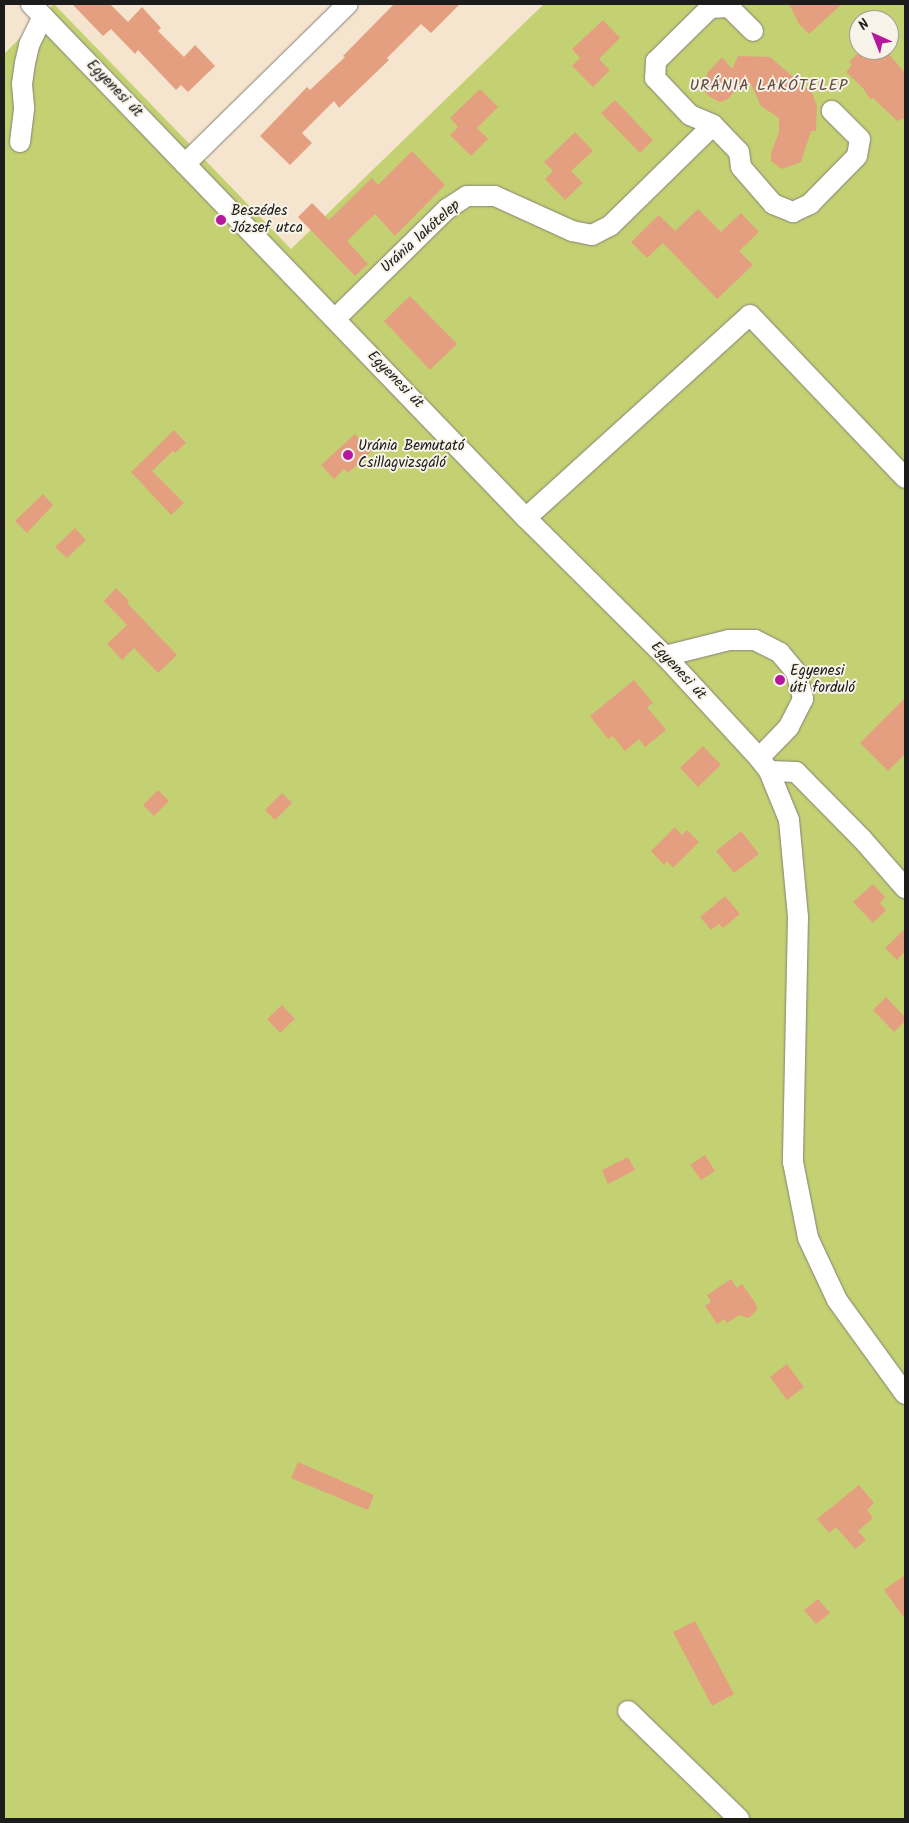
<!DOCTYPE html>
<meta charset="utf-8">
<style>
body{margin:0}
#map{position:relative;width:909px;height:1823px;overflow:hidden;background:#f5e5cf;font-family:Kalam,sans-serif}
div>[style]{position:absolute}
.green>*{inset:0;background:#c3d172}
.building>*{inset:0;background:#e49f80}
.roads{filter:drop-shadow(0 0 1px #888076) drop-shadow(0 0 1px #888076)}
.minor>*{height:20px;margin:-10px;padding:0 10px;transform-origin:10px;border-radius:10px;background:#fff}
.dots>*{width:14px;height:14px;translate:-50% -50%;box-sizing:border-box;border:2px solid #f7f3e8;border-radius:50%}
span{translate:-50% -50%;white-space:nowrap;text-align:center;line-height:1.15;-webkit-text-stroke:4px #f7f3e8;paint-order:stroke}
.street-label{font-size:15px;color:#1c1c1c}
.poi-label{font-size:15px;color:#1c1c1c}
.left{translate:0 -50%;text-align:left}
.neighbourhood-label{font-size:16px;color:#624a3f;letter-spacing:1px}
.frame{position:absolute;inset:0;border:5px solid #1c1c1c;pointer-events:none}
.north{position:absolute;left:849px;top:10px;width:50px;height:50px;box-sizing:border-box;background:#f7f3e8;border:1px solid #9f9d96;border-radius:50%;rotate:316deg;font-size:14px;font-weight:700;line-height:20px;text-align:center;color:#1c1c1c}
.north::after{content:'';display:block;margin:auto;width:18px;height:22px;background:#b5179e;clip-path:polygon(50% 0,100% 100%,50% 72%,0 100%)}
</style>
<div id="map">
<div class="green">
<i style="clip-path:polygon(evenodd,54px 4px,291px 249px,544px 4px,905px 4px,905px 1819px,4px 1819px,4px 54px,54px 4px,859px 20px,889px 20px,889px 50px,859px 50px,859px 20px)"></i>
</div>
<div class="building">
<i style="clip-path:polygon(72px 4px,110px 4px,128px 22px,142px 7px,161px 28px,158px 31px,184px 57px,195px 45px,215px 66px,188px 92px,181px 85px,176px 90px,138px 50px,135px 54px,111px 29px,103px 36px)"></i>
<i style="clip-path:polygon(394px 4px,460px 4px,431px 33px,421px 24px,387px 58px,389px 60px,339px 108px,334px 101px,302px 133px,312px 143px,290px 165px,260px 136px,307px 87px,310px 90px,345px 57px,343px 56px)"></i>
<i style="clip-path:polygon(789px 4px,842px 4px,809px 34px,799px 24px)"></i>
<i style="clip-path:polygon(603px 20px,620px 38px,599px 59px,610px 70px,593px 87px,572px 66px,580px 58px,572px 49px)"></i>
<i style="clip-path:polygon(861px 50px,877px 50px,883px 55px,888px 53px,905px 73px,905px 118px,897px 121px,873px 98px,870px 99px,863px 88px,846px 72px,852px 65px,849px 62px)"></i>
<i style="clip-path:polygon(738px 56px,770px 57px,812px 93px,817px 106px,816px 131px,811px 131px,801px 162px,782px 169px,771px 161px,771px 153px,779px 132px,779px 118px,761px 106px,751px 84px,734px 92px,728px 99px,720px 102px,710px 97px,704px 91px,707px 73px,722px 57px,732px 69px)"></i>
<i style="clip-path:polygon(480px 89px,498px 107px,477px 128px,488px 139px,471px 156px,450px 135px,458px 127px,450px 118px)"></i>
<i style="clip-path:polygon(615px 100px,653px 140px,640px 153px,601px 113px)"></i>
<i style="clip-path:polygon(575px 132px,593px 151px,571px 171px,583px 183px,565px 200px,545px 179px,553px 171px,544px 162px)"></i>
<i style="clip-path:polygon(412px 151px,445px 185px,395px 236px,375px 214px,347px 241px,368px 264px,355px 276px,298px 217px,312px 203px,329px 220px,372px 178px,378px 185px)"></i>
<i style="clip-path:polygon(698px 209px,721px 232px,741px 213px,759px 232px,739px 251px,753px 265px,717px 299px,663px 243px,647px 258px,631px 242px,659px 215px,675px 231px)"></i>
<i style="clip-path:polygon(410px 296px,457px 344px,430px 370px,384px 321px)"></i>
<i style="clip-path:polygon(174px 430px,186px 443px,175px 453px,173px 451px,152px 471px,184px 503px,171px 515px,131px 472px)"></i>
<i style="clip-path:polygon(355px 434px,372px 451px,348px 473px,344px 469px,334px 479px,321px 465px)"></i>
<i style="clip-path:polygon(43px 494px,53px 505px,27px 533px,15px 521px)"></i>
<i style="clip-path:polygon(75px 528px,86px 540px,67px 558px,55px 547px)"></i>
<i style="clip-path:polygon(116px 588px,129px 601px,127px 603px,177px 655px,158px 673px,134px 648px,122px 660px,107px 644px,127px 625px,104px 601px)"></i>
<i style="clip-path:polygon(634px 680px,653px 703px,647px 707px,666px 730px,645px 747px,639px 739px,625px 751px,613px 736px,608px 739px,590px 716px)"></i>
<i style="clip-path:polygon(905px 698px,905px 754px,888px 771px,860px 743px)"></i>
<i style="clip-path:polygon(703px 746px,721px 765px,698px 787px,680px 768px)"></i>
<i style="clip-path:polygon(158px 790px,169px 801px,154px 816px,143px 805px)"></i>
<i style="clip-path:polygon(282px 793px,292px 803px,275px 820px,265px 810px)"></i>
<i style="clip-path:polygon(675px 827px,682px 835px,687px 830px,699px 842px,673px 868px,667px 861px,664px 865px,651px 851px)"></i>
<i style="clip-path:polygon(741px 831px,759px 854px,734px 873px,716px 851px)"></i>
<i style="clip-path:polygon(873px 884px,885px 897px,880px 903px,886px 910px,873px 923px,853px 902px)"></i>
<i style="clip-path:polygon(725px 896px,740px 914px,723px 928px,719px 924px,711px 930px,700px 917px)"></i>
<i style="clip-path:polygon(905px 929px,905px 951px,897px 960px,885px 948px)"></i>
<i style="clip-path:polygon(886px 997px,905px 1017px,905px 1021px,894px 1032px,873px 1010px)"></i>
<i style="clip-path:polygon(282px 1005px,295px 1019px,280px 1033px,267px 1019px)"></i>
<i style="clip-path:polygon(705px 1155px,715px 1171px,701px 1180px,690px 1165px)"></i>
<i style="clip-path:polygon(628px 1157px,635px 1170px,608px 1184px,602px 1170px)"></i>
<i style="clip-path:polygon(731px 1279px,737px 1288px,742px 1284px,756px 1304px,757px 1310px,749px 1318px,739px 1315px,727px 1323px,724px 1319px,717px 1324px,705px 1306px,711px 1302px,707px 1295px)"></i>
<i style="clip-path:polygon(787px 1364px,804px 1387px,787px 1400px,770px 1377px)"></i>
<i style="clip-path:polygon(298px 1462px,374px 1495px,368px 1510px,291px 1478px)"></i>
<i style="clip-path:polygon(859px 1485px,874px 1503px,867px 1510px,873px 1518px,858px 1531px,866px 1540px,855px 1549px,836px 1527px,829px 1533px,817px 1519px)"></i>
<i style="clip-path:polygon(905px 1575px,905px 1619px,884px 1590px)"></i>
<i style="clip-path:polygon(818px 1599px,830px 1613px,816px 1624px,804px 1610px)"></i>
<i style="clip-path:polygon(695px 1621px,734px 1694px,712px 1706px,673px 1632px)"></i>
</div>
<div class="roads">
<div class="minor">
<i style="left:31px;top:4px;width:714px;rotate:46.08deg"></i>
<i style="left:526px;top:518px;width:196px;rotate:44.8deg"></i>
<i style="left:665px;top:656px;width:139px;rotate:47.3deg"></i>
<i style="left:759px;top:758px;width:16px;rotate:52deg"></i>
<i style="left:769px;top:771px;width:53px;rotate:67.8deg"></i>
<i style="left:789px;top:820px;width:97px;rotate:84.7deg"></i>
<i style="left:798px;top:917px;width:245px;rotate:91.2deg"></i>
<i style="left:793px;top:1162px;width:77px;rotate:78.8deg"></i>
<i style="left:808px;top:1238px;width:68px;rotate:64.9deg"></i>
<i style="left:837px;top:1300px;width:116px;rotate:54.1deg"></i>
<i style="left:753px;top:31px;width:34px;rotate:-135deg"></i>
<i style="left:729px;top:7px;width:19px;rotate:177deg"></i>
<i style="left:710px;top:8px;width:76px;rotate:135.5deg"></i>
<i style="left:656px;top:61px;width:17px;rotate:93deg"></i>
<i style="left:655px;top:78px;width:51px;rotate:46.6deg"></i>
<i style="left:690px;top:115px;width:25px;rotate:23deg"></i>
<i style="left:713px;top:125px;width:37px;rotate:46deg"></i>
<i style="left:739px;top:152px;width:15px;rotate:82deg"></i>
<i style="left:741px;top:167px;width:49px;rotate:49.1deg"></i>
<i style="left:773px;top:204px;width:22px;rotate:22deg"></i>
<i style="left:793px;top:212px;width:19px;rotate:-25deg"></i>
<i style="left:810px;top:204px;width:67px;rotate:-45.6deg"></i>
<i style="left:857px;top:156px;width:17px;rotate:-80deg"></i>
<i style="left:860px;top:139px;width:40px;rotate:-135deg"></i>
<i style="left:20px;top:142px;width:35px;rotate:-83deg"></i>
<i style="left:24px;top:107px;width:23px;rotate:-95deg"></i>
<i style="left:22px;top:84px;width:21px;rotate:-82deg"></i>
<i style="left:25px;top:63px;width:18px;rotate:-77deg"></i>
<i style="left:29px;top:45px;width:32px;rotate:-64deg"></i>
<i style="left:185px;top:164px;width:228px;rotate:-44.5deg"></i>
<i style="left:336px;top:318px;width:156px;rotate:-44.5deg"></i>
<i style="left:447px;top:209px;width:24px;rotate:-33deg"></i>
<i style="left:467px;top:196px;width:28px"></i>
<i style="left:495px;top:196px;width:85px;rotate:24.4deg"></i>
<i style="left:572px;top:231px;width:20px;rotate:11deg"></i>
<i style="left:592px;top:235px;width:20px;rotate:-27deg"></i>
<i style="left:610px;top:226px;width:144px;rotate:-44.4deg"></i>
<i style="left:526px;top:518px;width:302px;rotate:-42.2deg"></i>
<i style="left:750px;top:315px;width:225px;rotate:46.4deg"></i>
<i style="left:665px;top:656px;width:66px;rotate:-14deg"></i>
<i style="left:729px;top:640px;width:26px"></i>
<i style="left:755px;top:640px;width:28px;rotate:27deg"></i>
<i style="left:780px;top:653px;width:25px;rotate:50deg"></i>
<i style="left:796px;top:672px;width:28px;rotate:75deg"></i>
<i style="left:803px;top:699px;width:31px;rotate:117deg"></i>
<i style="left:789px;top:727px;width:43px;rotate:134.1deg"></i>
<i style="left:769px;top:771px;width:27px;rotate:2deg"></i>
<i style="left:796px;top:772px;width:95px;rotate:45.4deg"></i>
<i style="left:863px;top:840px;width:64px;rotate:48.8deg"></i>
<i style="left:628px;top:1711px;width:155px;rotate:44.2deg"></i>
</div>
</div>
<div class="dots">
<i style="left:221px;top:220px;background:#b5179e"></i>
<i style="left:348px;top:455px;background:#b5179e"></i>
<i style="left:780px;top:680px;background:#b5179e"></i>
</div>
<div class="street-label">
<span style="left:114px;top:89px;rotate:46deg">Egyenesi út</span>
<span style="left:421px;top:237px;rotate:-42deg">Uránia lakótelep</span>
<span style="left:395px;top:380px;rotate:46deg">Egyenesi út</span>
<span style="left:678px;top:671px;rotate:47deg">Egyenesi út</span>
</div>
<div class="poi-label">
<span class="left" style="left:231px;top:220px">Beszédes<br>József utca</span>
<span class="left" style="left:358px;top:455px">Uránia Bemutató<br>Csillagvizsgáló</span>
<span class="left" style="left:790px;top:680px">Egyenesi<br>úti forduló</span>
</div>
<div class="neighbourhood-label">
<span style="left:769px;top:86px">URÁNIA LAKÓTELEP</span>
</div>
<div class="frame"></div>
<div class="north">N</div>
</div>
